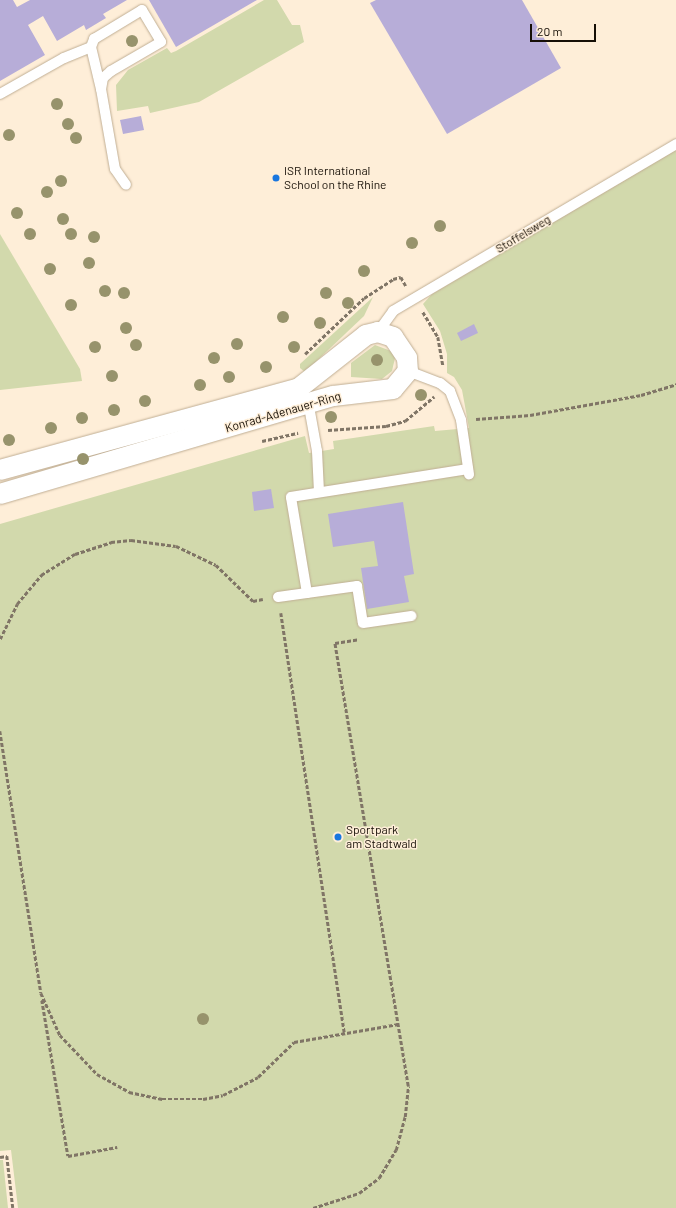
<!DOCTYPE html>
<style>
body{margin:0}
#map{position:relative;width:676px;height:1208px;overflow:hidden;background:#feeed8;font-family:Barlow,sans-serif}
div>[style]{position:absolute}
.green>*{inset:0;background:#d2d9ac}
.building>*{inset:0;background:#b7add8}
.path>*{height:2.5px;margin-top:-1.25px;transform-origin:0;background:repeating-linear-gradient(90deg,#807566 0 4px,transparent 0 6px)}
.roads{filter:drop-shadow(0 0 1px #c0ae94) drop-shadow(0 0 1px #c0ae94)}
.lane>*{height:10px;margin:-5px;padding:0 5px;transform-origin:5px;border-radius:5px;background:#fff}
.street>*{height:20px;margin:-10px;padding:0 10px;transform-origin:10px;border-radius:10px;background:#fff}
.trees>*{width:12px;height:12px;margin:-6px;border-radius:50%;background:#97936c}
.dots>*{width:11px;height:11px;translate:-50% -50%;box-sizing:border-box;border:2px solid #feeed8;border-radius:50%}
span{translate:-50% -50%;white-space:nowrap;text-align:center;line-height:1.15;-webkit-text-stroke:3px #feeed8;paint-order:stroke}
.poi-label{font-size:12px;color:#160f06}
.left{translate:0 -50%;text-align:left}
.street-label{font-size:12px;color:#160f06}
.scale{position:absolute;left:530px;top:24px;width:66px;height:18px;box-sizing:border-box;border:2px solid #160f06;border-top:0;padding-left:5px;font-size:12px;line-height:14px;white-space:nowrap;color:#160f06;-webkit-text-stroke:3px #feeed8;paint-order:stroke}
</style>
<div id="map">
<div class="green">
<i style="clip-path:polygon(264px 0,277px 0,292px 25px,300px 25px,304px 42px,199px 102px,150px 113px,148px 106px,117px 111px,116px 85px,128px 70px,167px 48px,171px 53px,176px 51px)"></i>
<i style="clip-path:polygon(676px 150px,676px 1208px,18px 1208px,11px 1150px,0 1151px,0 524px,305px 436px,309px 453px,334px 449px,333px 441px,434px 426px,435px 431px,469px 428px,462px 390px,454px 377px,447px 373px,447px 354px,440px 331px,423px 304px,432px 294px)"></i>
<i style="clip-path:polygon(0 234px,80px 369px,82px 381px,0 390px)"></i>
<i style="clip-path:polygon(373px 297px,364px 316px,305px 372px,300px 368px,300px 364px)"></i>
<i style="clip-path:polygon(375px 345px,391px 351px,395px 358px,392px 371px,382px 379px,351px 377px,351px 363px)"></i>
<i style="clip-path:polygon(0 1160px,3px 1160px,8px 1208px,0 1208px)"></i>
</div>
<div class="building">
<i style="clip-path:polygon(0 0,13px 0,17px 7px,30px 0,127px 0,103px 14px,106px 18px,86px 30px,84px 25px,57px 41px,43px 16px,28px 25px,45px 55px,0 81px)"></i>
<i style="clip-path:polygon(149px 0,257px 0,176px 47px)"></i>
<i style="clip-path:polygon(376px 0,522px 0,561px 68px,447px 134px,370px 3px)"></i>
<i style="clip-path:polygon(141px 116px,144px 130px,123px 134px,120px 120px)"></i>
<i style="clip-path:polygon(474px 324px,478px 333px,461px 341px,457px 333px)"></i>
<i style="clip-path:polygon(271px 489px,274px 508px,254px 511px,252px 492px)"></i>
<i style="clip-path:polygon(403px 502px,414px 574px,404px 576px,409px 602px,367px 609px,361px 568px,378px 566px,374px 541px,333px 547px,328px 514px)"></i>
</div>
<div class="path">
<i style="left:423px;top:312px;width:29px;rotate:59deg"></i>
<i style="left:438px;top:337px;width:29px;rotate:80deg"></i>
<i style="left:305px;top:354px;width:81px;rotate:-43.5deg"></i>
<i style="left:364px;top:298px;width:35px;rotate:-33deg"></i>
<i style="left:393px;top:279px;width:8px;rotate:-14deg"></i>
<i style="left:401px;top:277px;width:10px;rotate:61deg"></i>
<i style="left:476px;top:419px;width:54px;rotate:-4.2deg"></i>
<i style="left:530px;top:415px;width:113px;rotate:-10.2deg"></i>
<i style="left:641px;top:395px;width:37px;rotate:-17deg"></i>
<i style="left:328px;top:430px;width:58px;rotate:-3.9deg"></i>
<i style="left:386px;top:426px;width:20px;rotate:-15deg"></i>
<i style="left:405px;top:421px;width:38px;rotate:-40deg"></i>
<i style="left:262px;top:441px;width:37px;rotate:-13deg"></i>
<i style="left:281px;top:613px;width:426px;rotate:81.4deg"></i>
<i style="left:0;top:639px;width:39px;rotate:-64deg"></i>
<i style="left:17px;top:604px;width:38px;rotate:-50deg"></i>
<i style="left:41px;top:575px;width:40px;rotate:-32deg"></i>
<i style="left:75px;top:554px;width:38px;rotate:-18deg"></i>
<i style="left:111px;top:542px;width:20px;rotate:-6deg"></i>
<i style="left:131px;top:540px;width:45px;rotate:7.6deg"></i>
<i style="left:176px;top:546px;width:44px;rotate:25.4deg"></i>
<i style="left:216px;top:565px;width:52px;rotate:44.2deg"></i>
<i style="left:253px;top:601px;width:10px;rotate:-11deg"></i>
<i style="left:0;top:731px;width:265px;rotate:81.1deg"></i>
<i style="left:41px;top:993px;width:46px;rotate:65.7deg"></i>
<i style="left:60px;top:1035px;width:54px;rotate:46.5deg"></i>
<i style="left:97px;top:1074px;width:37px;rotate:29deg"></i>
<i style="left:129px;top:1092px;width:34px;rotate:12deg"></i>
<i style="left:162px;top:1099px;width:41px"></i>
<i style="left:203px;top:1099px;width:20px;rotate:-11deg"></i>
<i style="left:223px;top:1095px;width:39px;rotate:-27deg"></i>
<i style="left:258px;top:1077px;width:50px;rotate:-44.2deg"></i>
<i style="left:294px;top:1042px;width:106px;rotate:-9.8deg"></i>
<i style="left:42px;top:1000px;width:158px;rotate:80.5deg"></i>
<i style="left:68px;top:1156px;width:50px;rotate:-10.4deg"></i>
<i style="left:0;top:1157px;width:7px;rotate:-8deg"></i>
<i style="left:7px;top:1156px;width:52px;rotate:83.4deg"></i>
<i style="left:313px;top:1208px;width:48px;rotate:-18.1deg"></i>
<i style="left:359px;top:1193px;width:25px;rotate:-37deg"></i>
<i style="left:379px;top:1178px;width:33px;rotate:-59deg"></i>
<i style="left:396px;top:1150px;width:34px;rotate:-75deg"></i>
<i style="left:405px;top:1117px;width:31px;rotate:-84deg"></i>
<i style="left:408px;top:1086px;width:449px;rotate:-99.4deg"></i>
<i style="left:335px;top:643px;width:24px;rotate:-9deg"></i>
</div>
<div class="roads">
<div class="lane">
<i style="left:101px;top:89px;width:43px;rotate:-103.4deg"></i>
<i style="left:91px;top:47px;width:9px;rotate:-69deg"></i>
<i style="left:94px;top:39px;width:56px;rotate:-31.1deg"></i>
<i style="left:142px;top:10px;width:37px;rotate:59deg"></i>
<i style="left:161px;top:42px;width:58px;rotate:149.9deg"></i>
<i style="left:111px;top:71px;width:11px;rotate:139deg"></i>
<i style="left:103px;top:78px;width:11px;rotate:100deg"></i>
<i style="left:101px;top:89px;width:81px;rotate:80.1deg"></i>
<i style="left:115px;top:169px;width:19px;rotate:55deg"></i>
<i style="left:0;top:94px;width:73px;rotate:-29.4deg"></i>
<i style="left:64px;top:58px;width:29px;rotate:-22deg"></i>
<i style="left:378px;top:332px;width:26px;rotate:-54deg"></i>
<i style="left:393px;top:311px;width:329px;rotate:-30.5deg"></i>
<i style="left:408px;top:371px;width:34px;rotate:21deg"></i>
<i style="left:440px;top:383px;width:13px;rotate:39deg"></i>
<i style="left:450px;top:391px;width:31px;rotate:69deg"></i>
<i style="left:461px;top:420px;width:55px;rotate:81.6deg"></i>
<i style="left:308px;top:401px;width:51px;rotate:79.8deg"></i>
<i style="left:317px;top:451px;width:41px;rotate:87.2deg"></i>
<i style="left:307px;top:593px;width:97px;rotate:-99.5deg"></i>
<i style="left:291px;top:497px;width:179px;rotate:-9deg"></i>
<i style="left:278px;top:597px;width:80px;rotate:-7.9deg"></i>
<i style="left:357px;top:586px;width:37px;rotate:81deg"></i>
<i style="left:363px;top:623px;width:49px;rotate:-8.3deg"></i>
</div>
<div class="street">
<i style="left:0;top:470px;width:310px;rotate:-15.3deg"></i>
<i style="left:299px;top:388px;width:85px;rotate:-38.3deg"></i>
<i style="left:366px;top:335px;width:12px;rotate:-14deg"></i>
<i style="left:378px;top:332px;width:16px;rotate:18deg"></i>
<i style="left:393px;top:337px;width:25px;rotate:56deg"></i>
<i style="left:407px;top:358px;width:13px;rotate:86deg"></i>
<i style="left:408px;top:371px;width:23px;rotate:130deg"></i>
<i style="left:393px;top:389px;width:60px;rotate:173.3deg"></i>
<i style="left:333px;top:396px;width:347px;rotate:163.6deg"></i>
</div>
</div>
<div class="trees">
<i style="left:132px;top:41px"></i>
<i style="left:57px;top:104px"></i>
<i style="left:68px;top:124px"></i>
<i style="left:9px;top:135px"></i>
<i style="left:76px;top:138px"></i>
<i style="left:61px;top:181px"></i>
<i style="left:47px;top:192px"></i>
<i style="left:17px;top:213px"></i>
<i style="left:63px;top:219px"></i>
<i style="left:440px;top:226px"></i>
<i style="left:30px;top:234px"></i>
<i style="left:71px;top:234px"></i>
<i style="left:94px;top:237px"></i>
<i style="left:412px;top:243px"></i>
<i style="left:89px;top:263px"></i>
<i style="left:50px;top:269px"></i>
<i style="left:364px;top:271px"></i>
<i style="left:105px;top:291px"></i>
<i style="left:124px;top:293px"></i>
<i style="left:326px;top:293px"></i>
<i style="left:348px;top:303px"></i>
<i style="left:71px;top:305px"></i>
<i style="left:283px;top:317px"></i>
<i style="left:320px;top:323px"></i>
<i style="left:126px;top:328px"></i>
<i style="left:237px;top:344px"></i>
<i style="left:136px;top:345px"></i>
<i style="left:95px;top:347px"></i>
<i style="left:294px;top:347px"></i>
<i style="left:214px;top:358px"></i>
<i style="left:377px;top:360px"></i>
<i style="left:266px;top:367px"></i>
<i style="left:112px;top:376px"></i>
<i style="left:229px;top:377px"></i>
<i style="left:200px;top:385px"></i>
<i style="left:421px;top:395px"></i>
<i style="left:145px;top:401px"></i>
<i style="left:114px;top:410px"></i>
<i style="left:331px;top:417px"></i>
<i style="left:82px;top:418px"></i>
<i style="left:51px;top:428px"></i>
<i style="left:9px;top:440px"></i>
<i style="left:83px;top:459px"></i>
<i style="left:203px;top:1019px"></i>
</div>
<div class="dots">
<i style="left:276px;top:178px;background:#1976df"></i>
<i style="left:338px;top:837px;background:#1976df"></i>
</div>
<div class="poi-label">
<span class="left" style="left:284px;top:178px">ISR International<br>School on the Rhine</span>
<span class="left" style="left:346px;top:837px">Sportpark<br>am Stadtwald</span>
</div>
<div class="street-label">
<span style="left:523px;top:234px;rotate:-31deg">Stoffelsweg</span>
<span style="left:283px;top:412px;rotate:-16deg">Konrad-Adenauer-Ring</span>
</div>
<div class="scale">20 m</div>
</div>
